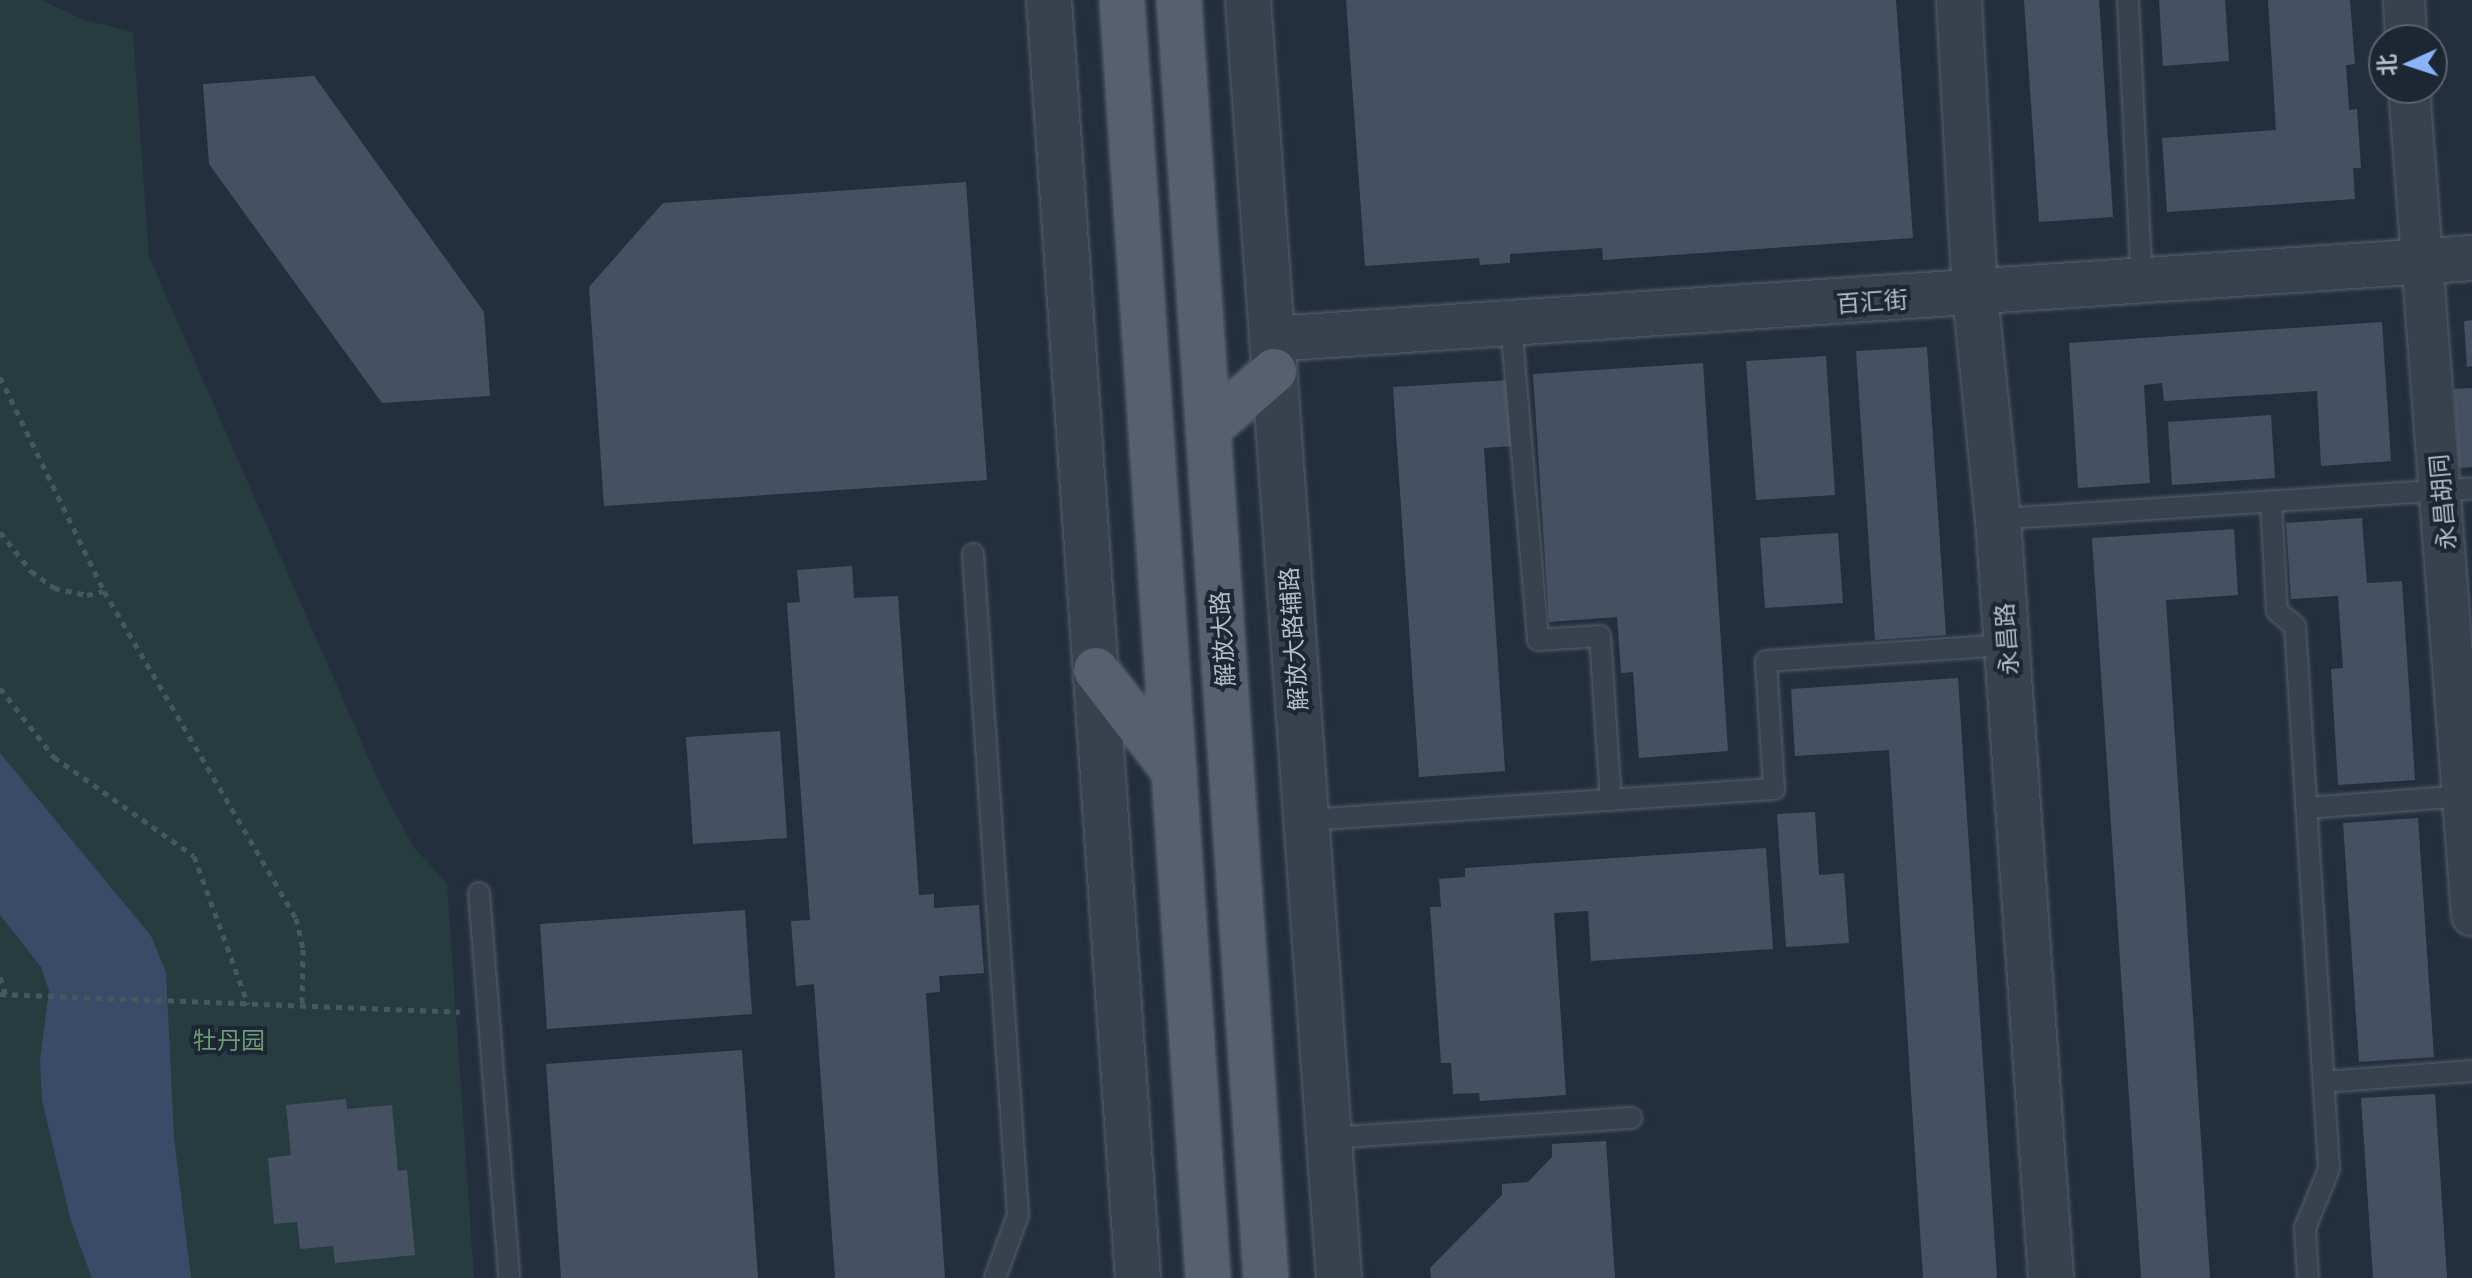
<!DOCTYPE html>
<meta charset="utf-8">
<style>
body{margin:0}
#map{position:relative;width:2472px;height:1278px;overflow:hidden;background:#242f3e;font-family:"Exo 2","Noto Sans SC",sans-serif}
div>[style]{position:absolute}
.green>*{inset:0;background:#263c3f}
.water>*{inset:0;background:#394c67}
.building>*{inset:0;background:#455162}
.path>*{height:5px;margin-top:-2.5px;transform-origin:0;background:repeating-linear-gradient(90deg,#44595c 0 6px,transparent 0 12px)}
.roads{filter:drop-shadow(0 0 2px #565f6c) drop-shadow(0 0 2px #565f6c)}
.service>*{height:20px;margin:-10px;padding:0 10px;transform-origin:10px;border-radius:10px;background:#38414e}
.minor>*{height:40px;margin:-20px;padding:0 20px;transform-origin:20px;border-radius:20px;background:#38414e}
.tertiary>*{height:44px;margin:-22px;padding:0 22px;transform-origin:22px;border-radius:22px;background:#38414e}
.primary>*{height:44px;margin:-22px;padding:0 22px;transform-origin:22px;border-radius:22px;background:#56606e}
span{translate:-50% -50%;white-space:nowrap;text-align:center;line-height:1.15;-webkit-text-stroke:8px #1d2633;paint-order:stroke}
.street-label{font-size:24px;color:#b4bcc9}
.park-label{font-size:24px;color:#6b9a76}
.north{position:absolute;left:2368px;top:24px;width:80px;height:80px;box-sizing:border-box;background:#1d2633;border:2px solid #59626f;border-radius:50%;rotate:267deg;font-size:22px;font-weight:700;line-height:32px;text-align:center;color:#b4bcc9}
.north::after{content:'';display:block;margin:auto;width:28px;height:36px;background:#8ab4f8;clip-path:polygon(50% 0,100% 100%,50% 72%,0 100%)}
</style>
<div id="map">
<div class="green">
<i style="clip-path:polygon(0 0,41px 0,82px 19px,133px 32px,149px 257px,384px 793px,415px 849px,447px 883px,474px 1278px,0 1278px)"></i>
</div>
<div class="water">
<i style="clip-path:polygon(0 753px,151px 936px,166px 972px,174px 1137px,191px 1278px,92px 1278px,71px 1221px,42px 1100px,40px 1060px,49px 991px,41px 967px,0 915px)"></i>
</div>
<div class="building">
<i style="clip-path:polygon(1346px 0,1896px 0,1913px 238px,1603px 260px,1602px 248px,1510px 254px,1510px 263px,1480px 265px,1479px 258px,1365px 266px)"></i>
<i style="clip-path:polygon(2024px 0,2099px 0,2113px 217px,2039px 222px)"></i>
<i style="clip-path:polygon(2159px 0,2225px 0,2229px 61px,2163px 66px)"></i>
<i style="clip-path:polygon(2268px 0,2350px 0,2355px 64px,2346px 65px,2349px 110px,2357px 109px,2361px 168px,2353px 168px,2355px 199px,2167px 212px,2162px 138px,2276px 130px)"></i>
<i style="clip-path:polygon(314px 76px,484px 312px,490px 396px,382px 403px,209px 164px,203px 84px)"></i>
<i style="clip-path:polygon(966px 182px,987px 480px,604px 506px,589px 287px,663px 203px)"></i>
<i style="clip-path:polygon(2472px 320px,2472px 366px,2467px 367px,2464px 321px)"></i>
<i style="clip-path:polygon(2382px 322px,2391px 461px,2321px 466px,2317px 391px,2164px 401px,2162px 383px,2144px 385px,2150px 483px,2078px 488px,2069px 343px)"></i>
<i style="clip-path:polygon(1927px 347px,1946px 635px,1875px 640px,1856px 351px)"></i>
<i style="clip-path:polygon(1826px 356px,1835px 495px,1756px 500px,1746px 361px)"></i>
<i style="clip-path:polygon(1703px 363px,1728px 751px,1639px 758px,1633px 672px,1621px 673px,1617px 617px,1549px 622px,1533px 374px)"></i>
<i style="clip-path:polygon(1510px 380px,1514px 446px,1484px 448px,1505px 771px,1419px 777px,1393px 387px)"></i>
<i style="clip-path:polygon(2472px 388px,2472px 467px,2459px 468px,2454px 389px)"></i>
<i style="clip-path:polygon(2271px 415px,2275px 478px,2172px 485px,2168px 422px)"></i>
<i style="clip-path:polygon(2362px 518px,2367px 583px,2402px 581px,2415px 780px,2338px 785px,2331px 669px,2343px 668px,2338px 596px,2291px 599px,2286px 523px)"></i>
<i style="clip-path:polygon(2234px 529px,2238px 595px,2166px 600px,2210px 1278px,2141px 1278px,2092px 538px)"></i>
<i style="clip-path:polygon(1838px 533px,1843px 603px,1765px 608px,1760px 538px)"></i>
<i style="clip-path:polygon(852px 566px,854px 598px,898px 596px,919px 895px,934px 894px,934px 908px,979px 905px,984px 973px,939px 976px,940px 992px,926px 993px,945px 1278px,835px 1278px,814px 984px,796px 986px,791px 921px,810px 920px,787px 603px,800px 602px,797px 570px)"></i>
<i style="clip-path:polygon(1958px 678px,1997px 1278px,1923px 1278px,1889px 750px,1795px 756px,1791px 689px)"></i>
<i style="clip-path:polygon(780px 731px,787px 838px,693px 844px,686px 737px)"></i>
<i style="clip-path:polygon(1815px 812px,1819px 875px,1844px 873px,1849px 943px,1786px 947px,1777px 814px)"></i>
<i style="clip-path:polygon(2418px 818px,2434px 1057px,2359px 1062px,2343px 823px)"></i>
<i style="clip-path:polygon(1766px 848px,1773px 949px,1591px 961px,1588px 911px,1554px 913px,1566px 1095px,1480px 1101px,1479px 1093px,1453px 1094px,1451px 1063px,1441px 1063px,1430px 907px,1441px 907px,1439px 879px,1465px 877px,1465px 868px)"></i>
<i style="clip-path:polygon(745px 910px,752px 1014px,547px 1029px,540px 924px)"></i>
<i style="clip-path:polygon(742px 1050px,758px 1278px,561px 1278px,546px 1064px)"></i>
<i style="clip-path:polygon(2435px 1094px,2447px 1278px,2373px 1278px,2361px 1098px)"></i>
<i style="clip-path:polygon(346px 1099px,347px 1109px,392px 1105px,398px 1171px,407px 1170px,415px 1255px,335px 1263px,333px 1246px,300px 1249px,297px 1222px,274px 1224px,268px 1158px,291px 1155px,286px 1105px)"></i>
<i style="clip-path:polygon(1606px 1141px,1615px 1278px,1431px 1278px,1430px 1268px,1502px 1195px,1502px 1184px,1528px 1182px,1552px 1157px,1552px 1144px)"></i>
</div>
<div class="path">
<i style="left:0;top:377px;width:238px;rotate:64.1deg"></i>
<i style="left:104px;top:591px;width:379px;rotate:59.6deg"></i>
<i style="left:296px;top:918px;width:32px;rotate:77deg"></i>
<i style="left:303px;top:949px;width:56px;rotate:91deg"></i>
<i style="left:0;top:532px;width:50px;rotate:51.5deg"></i>
<i style="left:31px;top:571px;width:29px;rotate:36deg"></i>
<i style="left:54px;top:588px;width:34px;rotate:12deg"></i>
<i style="left:87px;top:595px;width:17px;rotate:-13deg"></i>
<i style="left:0;top:688px;width:88px;rotate:52deg"></i>
<i style="left:54px;top:757px;width:171px;rotate:35.3deg"></i>
<i style="left:194px;top:856px;width:158px;rotate:70deg"></i>
<i style="left:0;top:977px;width:19px;rotate:72deg"></i>
<i style="left:0;top:994px;width:460px;rotate:2.2deg"></i>
</div>
<div class="roads">
<div class="service">
<i style="left:2128px;top:0;width:282px;rotate:87.2deg"></i>
<i style="left:1511px;top:324px;width:317px;rotate:85.1deg"></i>
<i style="left:1538px;top:640px;width:62px;rotate:-3.7deg"></i>
<i style="left:1600px;top:636px;width:164px;rotate:86.2deg"></i>
<i style="left:2271px;top:501px;width:110px;rotate:86.9deg"></i>
<i style="left:2277px;top:611px;width:23px;rotate:40deg"></i>
<i style="left:2295px;top:626px;width:544px;rotate:86.42deg"></i>
<i style="left:2329px;top:1169px;width:64px;rotate:112.1deg"></i>
<i style="left:2305px;top:1228px;width:50px;rotate:86.6deg"></i>
<i style="left:1998px;top:519px;width:475px;rotate:-3.7deg"></i>
<i style="left:973px;top:554px;width:663px;rotate:86.11deg"></i>
<i style="left:1018px;top:1215px;width:67px;rotate:110.1deg"></i>
<i style="left:2307px;top:808px;width:156px;rotate:-4.4deg"></i>
<i style="left:1306px;top:820px;width:469px;rotate:-3.8deg"></i>
<i style="left:1774px;top:789px;width:128px;rotate:-93.6deg"></i>
<i style="left:1766px;top:661px;width:242px;rotate:-3.8deg"></i>
<i style="left:479px;top:893px;width:386px;rotate:85.5deg"></i>
<i style="left:2324px;top:1082px;width:148px;rotate:-4.3deg"></i>
<i style="left:1329px;top:1138px;width:303px;rotate:-3.8deg"></i>
</div>
<div class="minor">
<i style="left:2404px;top:0;width:40px;rotate:87.1deg"></i>
<i style="left:2409px;top:88px;width:830px;rotate:85.65deg"></i>
</div>
<div class="tertiary">
<i style="left:1049px;top:0;width:1281px;rotate:86.02deg"></i>
<i style="left:1248px;top:0;width:1281px;rotate:85.93deg"></i>
<i style="left:1959px;top:0;width:294px;rotate:86.9deg"></i>
<i style="left:1975px;top:294px;width:226px;rotate:84.2deg"></i>
<i style="left:1998px;top:519px;width:761px;rotate:86.01deg"></i>
<i style="left:1272px;top:339px;width:1203px;rotate:-3.86deg"></i>
</div>
<div class="primary">
<i style="left:1122px;top:0;width:1281px;rotate:86.15deg"></i>
<i style="left:1179px;top:0;width:1281px;rotate:86.11deg"></i>
<i style="left:1208px;top:429px;width:88px;rotate:-41.3deg"></i>
<i style="left:1096px;top:670px;width:128px;rotate:52.3deg"></i>
</div>
</div>
<div class="street-label">
<span style="left:1872px;top:301px;rotate:-4deg">百汇街</span>
<span style="left:2442px;top:502px;rotate:-95deg">永昌胡同</span>
<span style="left:1222px;top:639px;rotate:-94deg">解放大路</span>
<span style="left:1293px;top:639px;rotate:-94deg">解放大路辅路</span>
<span style="left:2006px;top:639px;rotate:-94deg">永昌路</span>
</div>
<div class="park-label">
<span style="left:229px;top:1040px">牡丹园</span>
</div>
<div class="north">北</div>
</div>
